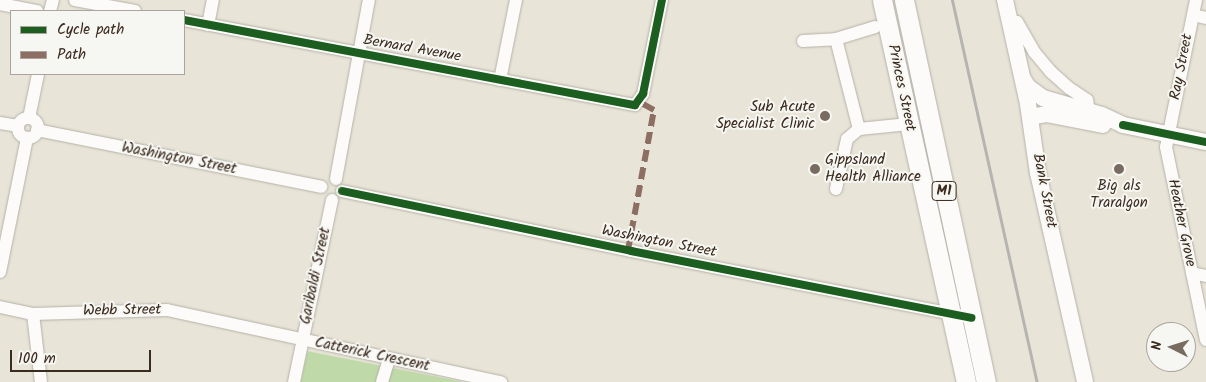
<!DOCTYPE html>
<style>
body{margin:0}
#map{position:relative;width:1206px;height:382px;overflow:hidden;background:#e8e4d7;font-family:Kalam,sans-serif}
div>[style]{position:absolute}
.green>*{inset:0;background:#bfdaa8}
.roads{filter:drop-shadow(0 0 1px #b5b1a8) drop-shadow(0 0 1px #b5b1a8)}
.minor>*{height:12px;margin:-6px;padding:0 6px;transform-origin:6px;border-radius:6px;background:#fcfbf9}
.minor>.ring{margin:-6px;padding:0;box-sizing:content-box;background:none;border:12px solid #fcfbf9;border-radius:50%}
.major>*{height:16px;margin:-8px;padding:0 8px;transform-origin:8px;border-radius:8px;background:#fcfbf9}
.highway>*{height:19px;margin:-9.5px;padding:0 9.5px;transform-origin:9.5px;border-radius:9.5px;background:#fcfbf9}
.rail>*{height:3px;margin:-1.5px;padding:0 1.5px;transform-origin:1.5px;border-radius:1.5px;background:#b6b4b0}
.quiet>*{height:6px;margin-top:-3px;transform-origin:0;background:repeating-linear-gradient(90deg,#8d6e63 0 12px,transparent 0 18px)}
.cycleway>*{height:8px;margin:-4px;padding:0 4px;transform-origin:4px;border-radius:4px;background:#1b5e20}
.dots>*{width:14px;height:14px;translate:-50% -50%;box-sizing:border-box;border:2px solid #f6f6f2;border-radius:50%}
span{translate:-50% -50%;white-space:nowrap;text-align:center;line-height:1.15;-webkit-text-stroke:4px #f6f6f2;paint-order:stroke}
.shield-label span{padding:1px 4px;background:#f6f6f2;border:1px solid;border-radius:4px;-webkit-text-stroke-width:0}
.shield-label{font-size:14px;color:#3b2a1e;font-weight:700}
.street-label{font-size:15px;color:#3b2a1e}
.poi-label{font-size:15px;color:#3b2a1e}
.right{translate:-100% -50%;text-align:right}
.left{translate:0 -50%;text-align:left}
.legend{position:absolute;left:10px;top:10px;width:175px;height:65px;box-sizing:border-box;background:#f6f6f2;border:1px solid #aba49d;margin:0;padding:6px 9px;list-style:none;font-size:15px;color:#3b2a1e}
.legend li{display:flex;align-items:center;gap:10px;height:25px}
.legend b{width:25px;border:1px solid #aba49d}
.north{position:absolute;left:1146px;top:322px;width:50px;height:50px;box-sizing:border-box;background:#f6f6f2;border:1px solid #aba49d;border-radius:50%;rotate:275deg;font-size:14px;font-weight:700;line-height:20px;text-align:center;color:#3b2a1e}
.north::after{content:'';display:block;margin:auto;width:18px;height:22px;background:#786b5f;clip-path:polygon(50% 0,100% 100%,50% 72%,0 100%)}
.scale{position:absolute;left:10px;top:350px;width:141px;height:22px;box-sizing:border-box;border:2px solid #3b2a1e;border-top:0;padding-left:6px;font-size:15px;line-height:18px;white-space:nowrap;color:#3b2a1e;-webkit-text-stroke:4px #f6f6f2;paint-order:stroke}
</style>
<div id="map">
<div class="green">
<i style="clip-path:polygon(307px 351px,463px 382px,301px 382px)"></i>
</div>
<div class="roads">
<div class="minor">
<i style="left:75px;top:0;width:61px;rotate:10.4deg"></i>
<i style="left:1196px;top:0;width:150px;rotate:101.5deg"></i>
<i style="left:1166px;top:147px;width:197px;rotate:78.3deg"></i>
<i style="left:0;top:4px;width:38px;rotate:11deg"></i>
<i style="left:50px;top:11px;width:11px;rotate:-75deg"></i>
<i style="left:1193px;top:15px;width:13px;rotate:13deg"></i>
<i style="left:184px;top:20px;width:459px;rotate:10.7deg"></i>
<i style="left:635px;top:105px;width:14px;rotate:-54deg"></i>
<i style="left:643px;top:94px;width:96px;rotate:-78.6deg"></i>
<i style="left:1010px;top:21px;width:7px;rotate:8deg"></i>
<i style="left:1017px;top:22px;width:36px;rotate:60deg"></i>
<i style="left:1035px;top:53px;width:25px;rotate:50deg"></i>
<i style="left:1051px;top:72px;width:24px;rotate:42deg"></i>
<i style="left:1069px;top:88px;width:22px;rotate:34deg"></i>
<i style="left:1087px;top:100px;width:11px;rotate:80deg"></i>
<i style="left:208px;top:25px;width:25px;rotate:-79deg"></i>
<i style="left:836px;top:39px;width:41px;rotate:-17.1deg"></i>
<i style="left:803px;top:41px;width:33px;rotate:-3deg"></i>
<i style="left:836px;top:39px;width:93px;rotate:75.7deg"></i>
<i style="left:859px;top:129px;width:50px;rotate:-5.7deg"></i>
<i style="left:500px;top:80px;width:82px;rotate:-78.7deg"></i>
<i style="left:29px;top:118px;width:45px;rotate:-78.4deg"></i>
<i class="ring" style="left:18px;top:118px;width:8px;height:8px"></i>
<i style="left:0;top:123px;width:18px;rotate:9deg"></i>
<i style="left:37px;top:130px;width:290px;rotate:11.3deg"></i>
<i style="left:336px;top:179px;width:182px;rotate:-79.6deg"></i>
<i style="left:836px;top:189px;width:51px;rotate:-77.6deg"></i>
<i style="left:847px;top:139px;width:16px;rotate:-40deg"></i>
<i style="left:342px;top:191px;width:295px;rotate:11.7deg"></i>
<i style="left:631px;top:251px;width:347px;rotate:11.1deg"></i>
<i style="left:0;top:272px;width:137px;rotate:-78.6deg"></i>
<i style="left:1192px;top:273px;width:14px;rotate:12deg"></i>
<i style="left:0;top:307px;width:34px;rotate:12deg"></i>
<i style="left:33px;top:314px;width:134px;rotate:-1.7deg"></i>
<i style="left:167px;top:310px;width:342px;rotate:12.2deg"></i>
<i style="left:33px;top:314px;width:68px;rotate:83.3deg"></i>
<i style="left:294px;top:382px;width:186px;rotate:-78.2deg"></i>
<i style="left:382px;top:382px;width:24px;rotate:-73deg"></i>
</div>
<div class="major">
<i style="left:1005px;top:0;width:107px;rotate:77.5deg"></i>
<i style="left:1028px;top:104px;width:70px;rotate:81.8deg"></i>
<i style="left:1038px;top:173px;width:214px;rotate:77.3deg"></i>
<i style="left:1023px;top:79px;width:9px;rotate:58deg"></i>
<i style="left:1028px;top:87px;width:19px;rotate:36deg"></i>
<i style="left:1043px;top:98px;width:61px;rotate:16.1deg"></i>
<i style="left:1102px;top:115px;width:23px;rotate:25deg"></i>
<i style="left:1123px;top:125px;width:85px;rotate:11.6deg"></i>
<i style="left:1031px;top:117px;width:15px;rotate:-11deg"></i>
<i style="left:1046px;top:114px;width:58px;rotate:10.9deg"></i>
</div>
<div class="highway">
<i style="left:882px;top:0;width:391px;rotate:77.6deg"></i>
<i style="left:904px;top:0;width:391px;rotate:77.9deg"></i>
</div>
</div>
<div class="rail">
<i style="left:952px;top:0;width:391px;rotate:77.5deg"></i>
</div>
<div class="quiet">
<i style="left:628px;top:250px;width:142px;rotate:-79.5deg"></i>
<i style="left:654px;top:110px;width:18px;rotate:-151deg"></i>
</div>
<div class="cycleway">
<i style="left:184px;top:20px;width:459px;rotate:10.7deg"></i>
<i style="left:635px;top:105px;width:14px;rotate:-54deg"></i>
<i style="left:643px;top:94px;width:96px;rotate:-78.6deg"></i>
<i style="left:1123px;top:125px;width:85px;rotate:11.6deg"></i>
<i style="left:342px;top:191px;width:295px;rotate:11.7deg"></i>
<i style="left:631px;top:251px;width:347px;rotate:11.1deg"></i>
</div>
<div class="dots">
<i style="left:825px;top:116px;background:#786b5f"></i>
<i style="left:815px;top:169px;background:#786b5f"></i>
<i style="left:1119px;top:169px;background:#786b5f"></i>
</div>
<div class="shield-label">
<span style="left:944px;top:191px">M1</span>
</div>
<div class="street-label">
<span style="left:412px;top:49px;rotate:10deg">Bernard Avenue</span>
<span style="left:1182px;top:67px;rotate:-79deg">Ray Street</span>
<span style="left:901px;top:88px;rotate:78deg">Princes Street</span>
<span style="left:179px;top:159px;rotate:11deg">Washington Street</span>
<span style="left:1044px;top:191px;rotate:79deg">Bank Street</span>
<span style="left:1181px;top:223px;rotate:78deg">Heather Grove</span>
<span style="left:659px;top:242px;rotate:11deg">Washington Street</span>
<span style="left:316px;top:276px;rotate:-78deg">Garibaldi Street</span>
<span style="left:122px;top:311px;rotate:-1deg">Webb Street</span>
<span style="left:372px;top:355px;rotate:12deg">Catterick Crescent</span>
</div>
<div class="poi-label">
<span class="right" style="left:815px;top:116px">Sub Acute<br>Specialist Clinic</span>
<span class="left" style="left:825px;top:169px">Gippsland<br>Health Alliance</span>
<span style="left:1119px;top:195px">Big als<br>Traralgon</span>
</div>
<ul class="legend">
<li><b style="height:6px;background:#1b5e20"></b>Cycle path</li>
<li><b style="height:6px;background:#8d6e63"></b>Path</li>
</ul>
<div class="north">N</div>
<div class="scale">100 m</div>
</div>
